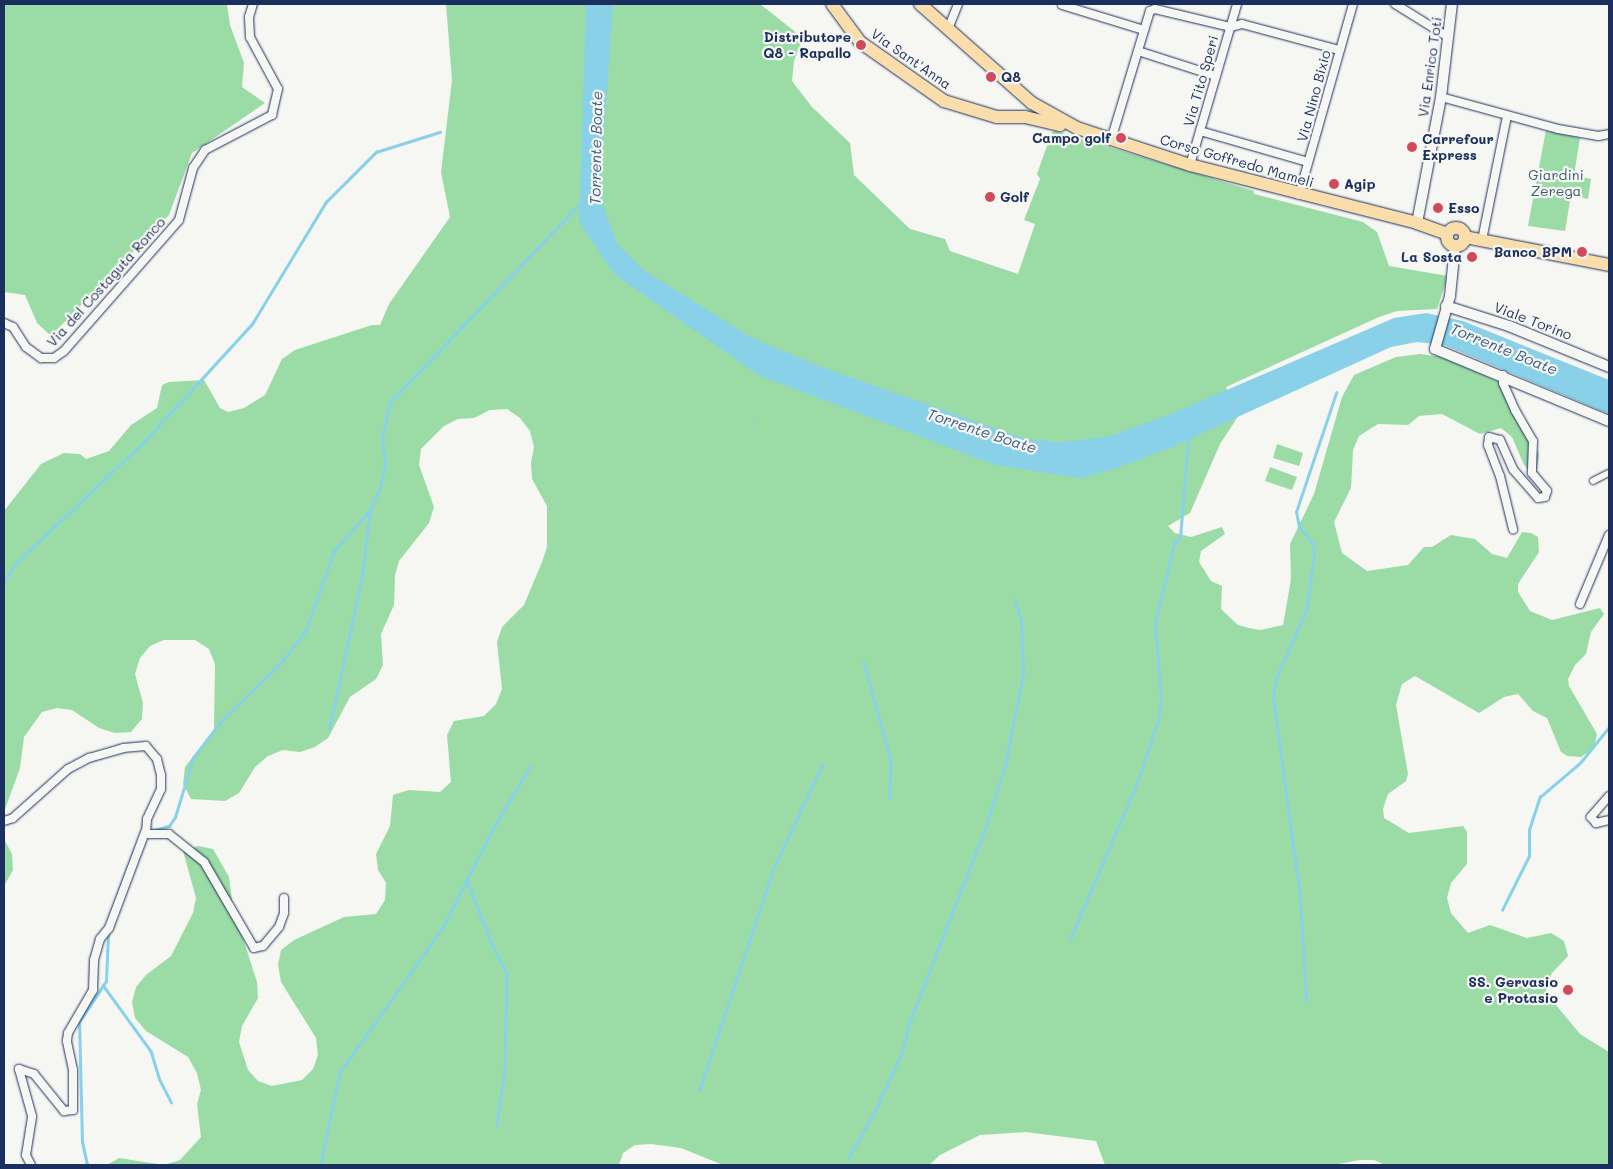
<!DOCTYPE html>
<style>
body{margin:0}
#map{position:relative;width:1613px;height:1169px;overflow:hidden;background:#f6f6f2;font-family:Mali,sans-serif}
div>[style]{position:absolute}
.green>*{inset:0;background:#9bdca6}
.water>*{inset:0;background:#88d1e9}
.stream>*{height:2.5px;margin:-1.25px;padding:0 1.25px;transform-origin:1.25px;border-radius:1.25px;background:#88d1e9}
.roads{filter:drop-shadow(0 0 1px #1b2f5e) drop-shadow(0 0 1px #1b2f5e)}
.pedestrian>*{height:5.5px;margin:-2.75px;padding:0 2.75px;transform-origin:2.75px;border-radius:2.75px;background:#f6f6f2}
.minor>*{height:8px;margin:-4px;padding:0 4px;transform-origin:4px;border-radius:4px;background:#f6f6f2}
.tertiary>*{height:10px;margin:-5px;padding:0 5px;transform-origin:5px;border-radius:5px;background:#f6f6f2}
.primary>*{height:12px;margin:-6px;padding:0 6px;transform-origin:6px;border-radius:6px;background:#f9deab}
.primary>.ring{margin:-6px;padding:0;box-sizing:content-box;background:none;border:12px solid #f9deab;border-radius:50%}
.dots>*{width:14px;height:14px;translate:-50% -50%;box-sizing:border-box;border:2px solid #f6f6f2;border-radius:50%}
span{translate:-50% -50%;white-space:nowrap;text-align:center;line-height:1.15;-webkit-text-stroke:4.5px #f6f6f2;paint-order:stroke}
.poi-label{font-size:14px;color:#1b2f5e;font-weight:700}
.right{translate:-100% -50%;text-align:right}
.left{translate:0 -50%;text-align:left}
.street-label{font-size:14px;color:#1b2f5e}
.park-label{font-size:14px;color:#3b5a70}
.water-label{font-size:15px;color:#365881;font-style:italic}
.frame{position:absolute;inset:0;border:5px solid #1b2f5e;pointer-events:none}
</style>
<div id="map">
<div class="green">
<i style="clip-path:polygon(4px 4px,227px 4px,230px 25px,244px 63px,242px 87px,265px 103px,192px 153px,169px 215px,51px 336px,37px 323px,25px 295px,4px 292px)"></i>
<i style="clip-path:polygon(446px 4px,760px 4px,803px 38px,794px 61px,792px 81px,812px 107px,850px 143px,854px 175px,910px 229px,945px 239px,950px 251px,1018px 274px,1035px 224px,1024px 220px,1040px 179px,1037px 174px,1052px 132px,1056px 131px,1254px 191px,1254px 194px,1363px 222px,1377px 232px,1389px 266px,1448px 276px,1437px 309px,1397px 311px,1379px 317px,1226px 387px,1237px 418px,1220px 444px,1190px 513px,1168px 526px,1175px 533px,1191px 537px,1222px 527px,1225px 534px,1201px 551px,1199px 562px,1211px 581px,1222px 586px,1221px 609px,1238px 625px,1249px 628px,1260px 630px,1283px 625px,1291px 579px,1290px 544px,1314px 494px,1342px 397px,1354px 375px,1396px 357px,1420px 354px,1444px 357px,1501px 383px,1509px 406px,1539px 454px,1537px 469px,1529px 470px,1524px 465px,1512px 437px,1501px 428px,1480px 434px,1442px 414px,1419px 416px,1408px 425px,1378px 424px,1359px 436px,1353px 450px,1351px 488px,1334px 522px,1342px 553px,1367px 571px,1408px 565px,1424px 547px,1432px 547px,1451px 535px,1475px 539px,1492px 554px,1507px 558px,1522px 532px,1531px 533px,1538px 537px,1539px 552px,1518px 584px,1518px 592px,1530px 611px,1552px 620px,1600px 608px,1604px 614px,1591px 632px,1586px 654px,1575px 665px,1568px 679px,1569px 686px,1597px 734px,1594px 748px,1581px 757px,1567px 756px,1561px 752px,1547px 718px,1533px 711px,1518px 694px,1504px 697px,1479px 713px,1415px 676px,1402px 684px,1396px 705px,1408px 774px,1406px 781px,1388px 794px,1383px 809px,1384px 818px,1409px 833px,1463px 826px,1467px 832px,1467px 864px,1451px 883px,1447px 898px,1451px 913px,1468px 933px,1490px 925px,1527px 938px,1551px 933px,1564px 941px,1568px 956px,1552px 973px,1546px 987px,1547px 994px,1580px 1034px,1609px 1052px,1609px 1165px,1385px 1165px,1374px 1160px,1360px 1160px,1333px 1165px,1105px 1165px,1096px 1141px,1026px 1132px,980px 1135px,940px 1155px,929px 1165px,723px 1165px,681px 1148px,651px 1144px,635px 1145px,623px 1153px,619px 1165px,107px 1165px,119px 1158px,164px 1165px,180px 1160px,201px 1137px,197px 1104px,201px 1090px,197px 1073px,188px 1057px,146px 1031px,135px 1018px,132px 1002px,136px 987px,146px 975px,171px 956px,193px 913px,196px 898px,183px 851px,198px 846px,213px 849px,229px 877px,233px 907px,257px 982px,258px 998px,242px 1026px,239px 1042px,248px 1070px,258px 1081px,272px 1086px,302px 1080px,313px 1069px,318px 1055px,316px 1038px,281px 982px,278px 965px,281px 950px,294px 940px,344px 917px,376px 914px,385px 900px,386px 883px,378px 870px,376px 854px,390px 826px,393px 795px,409px 790px,440px 792px,451px 782px,447px 735px,454px 721px,484px 716px,496px 704px,502px 689px,497px 642px,502px 627px,524px 605px,542px 562px,547px 547px,547px 506px,532px 479px,531px 463px,534px 447px,530px 431px,520px 418px,507px 409px,490px 410px,474px 418px,458px 419px,444px 426px,421px 449px,419px 465px,434px 507px,429px 523px,399px 561px,395px 575px,394px 605px,381px 634px,383px 665px,376px 679px,350px 697px,328px 738px,315px 747px,300px 752px,283px 750px,268px 756px,255px 767px,239px 793px,225px 801px,191px 799px,183px 784px,185px 767px,214px 729px,215px 664px,209px 649px,195px 640px,164px 640px,150px 646px,140px 658px,135px 674px,143px 703px,142px 719px,131px 732px,115px 733px,99px 728px,72px 710px,57px 708px,42px 712px,24px 737px,20px 768px,4px 812px,4px 511px,41px 464px,64px 453px,80px 454px,86px 459px,109px 451px,131px 425px,157px 408px,162px 385px,169px 382px,204px 380px,220px 408px,228px 412px,244px 408px,265px 395px,282px 359px,295px 350px,372px 325px,380px 325px,389px 304px,450px 217px,441px 172px,452px 80px)"></i>
<i style="clip-path:polygon(1546px 130px,1580px 138px,1574px 175px,1591px 179px,1588px 199px,1571px 195px,1565px 231px,1528px 226px)"></i>
<i style="clip-path:polygon(1277px 444px,1303px 453px,1299px 466px,1273px 458px)"></i>
<i style="clip-path:polygon(1270px 467px,1297px 477px,1292px 490px,1265px 481px)"></i>
<i style="clip-path:polygon(4px 839px,12px 854px,13px 870px,4px 886px)"></i>
</div>
<div class="water">
<i style="clip-path:polygon(586px 4px,613px 4px,601px 176px,603px 205px,617px 244px,645px 271px,752px 338px,824px 368px,1026px 439px,1059px 442px,1091px 439px,1110px 436px,1171px 414px,1394px 318px,1426px 313px,1463px 321px,1609px 380px,1609px 414px,1444px 345px,1417px 342px,1391px 347px,1172px 447px,1115px 469px,1080px 478px,995px 465px,758px 375px,614px 274px,579px 222px)"></i>
</div>
<div class="stream">
<i style="left:753px;top:421px;width:1px"></i>
<i style="left:4px;top:581px;width:22px;rotate:-56deg"></i>
<i style="left:16px;top:563px;width:173px;rotate:-43.4deg"></i>
<i style="left:142px;top:444px;width:163px;rotate:-47.5deg"></i>
<i style="left:252px;top:324px;width:143px;rotate:-58.8deg"></i>
<i style="left:326px;top:202px;width:71px;rotate:-45deg"></i>
<i style="left:376px;top:152px;width:67px;rotate:-17.4deg"></i>
<i style="left:864px;top:662px;width:103px;rotate:74.7deg"></i>
<i style="left:891px;top:761px;width:37px;rotate:92deg"></i>
<i style="left:329px;top:729px;width:157px;rotate:-77.8deg"></i>
<i style="left:362px;top:576px;width:66px;rotate:-83.1deg"></i>
<i style="left:151px;top:831px;width:19px;rotate:-16deg"></i>
<i style="left:169px;top:826px;width:11px;rotate:-56deg"></i>
<i style="left:175px;top:817px;width:62px;rotate:-73deg"></i>
<i style="left:193px;top:758px;width:49px;rotate:-52.4deg"></i>
<i style="left:223px;top:719px;width:82px;rotate:-44deg"></i>
<i style="left:282px;top:662px;width:40px;rotate:-53deg"></i>
<i style="left:306px;top:630px;width:84px;rotate:-70.5deg"></i>
<i style="left:334px;top:551px;width:55px;rotate:-48.7deg"></i>
<i style="left:370px;top:510px;width:24px;rotate:-66deg"></i>
<i style="left:380px;top:488px;width:25px;rotate:-78deg"></i>
<i style="left:385px;top:464px;width:25px;rotate:-97deg"></i>
<i style="left:382px;top:439px;width:38px;rotate:-78deg"></i>
<i style="left:390px;top:402px;width:276px;rotate:-46.2deg"></i>
<i style="left:467px;top:880px;width:66px;rotate:68.8deg"></i>
<i style="left:491px;top:942px;width:35px;rotate:63deg"></i>
<i style="left:507px;top:973px;width:97px;rotate:91.2deg"></i>
<i style="left:505px;top:1070px;width:56px;rotate:98.3deg"></i>
<i style="left:112px;top:910px;width:66px;rotate:-69.6deg"></i>
<i style="left:1502px;top:910px;width:60px;rotate:-63.4deg"></i>
<i style="left:1529px;top:856px;width:26px;rotate:-90deg"></i>
<i style="left:1529px;top:830px;width:35px;rotate:-72deg"></i>
<i style="left:1540px;top:797px;width:52px;rotate:-40.4deg"></i>
<i style="left:1580px;top:763px;width:46px;rotate:-51.1deg"></i>
<i style="left:1070px;top:939px;width:167px;rotate:-66.7deg"></i>
<i style="left:1136px;top:786px;width:69px;rotate:-71.3deg"></i>
<i style="left:1158px;top:721px;width:22px;rotate:-82deg"></i>
<i style="left:1161px;top:699px;width:76px;rotate:-94.5deg"></i>
<i style="left:1155px;top:623px;width:82px;rotate:-76.6deg"></i>
<i style="left:1174px;top:543px;width:8px;rotate:-40deg"></i>
<i style="left:1180px;top:538px;width:100px;rotate:-85.4deg"></i>
<i style="left:103px;top:985px;width:82px;rotate:54deg"></i>
<i style="left:151px;top:1051px;width:30px;rotate:73deg"></i>
<i style="left:160px;top:1080px;width:25px;rotate:63deg"></i>
<i style="left:1306px;top:1001px;width:104px;rotate:-93.3deg"></i>
<i style="left:1300px;top:897px;width:203px;rotate:-97.7deg"></i>
<i style="left:1273px;top:696px;width:20px;rotate:-79deg"></i>
<i style="left:1277px;top:676px;width:71px;rotate:-66deg"></i>
<i style="left:1306px;top:611px;width:56px;rotate:-81.7deg"></i>
<i style="left:1314px;top:556px;width:12px;rotate:-95deg"></i>
<i style="left:1313px;top:544px;width:22px;rotate:-129deg"></i>
<i style="left:1299px;top:527px;width:15px;rotate:-101deg"></i>
<i style="left:1296px;top:512px;width:126px;rotate:-71.4deg"></i>
<i style="left:699px;top:1091px;width:236px;rotate:-71.5deg"></i>
<i style="left:774px;top:867px;width:113px;rotate:-64.8deg"></i>
<i style="left:848px;top:1159px;width:53px;rotate:-60.5deg"></i>
<i style="left:874px;top:1113px;width:67px;rotate:-65.3deg"></i>
<i style="left:902px;top:1052px;width:32px;rotate:-76deg"></i>
<i style="left:910px;top:1021px;width:209px;rotate:-68.7deg"></i>
<i style="left:986px;top:826px;width:64px;rotate:-72.7deg"></i>
<i style="left:1005px;top:765px;width:93px;rotate:-78.8deg"></i>
<i style="left:1023px;top:674px;width:52px;rotate:-92.2deg"></i>
<i style="left:1021px;top:622px;width:23px;rotate:-105deg"></i>
<i style="left:87px;top:1165px;width:24px;rotate:-102deg"></i>
<i style="left:82px;top:1142px;width:120px;rotate:-91.4deg"></i>
<i style="left:79px;top:1022px;width:49px;rotate:-56.6deg"></i>
<i style="left:106px;top:981px;width:48px;rotate:-87.6deg"></i>
<i style="left:320px;top:1165px;width:95px;rotate:-77.9deg"></i>
<i style="left:340px;top:1072px;width:178px;rotate:-54.6deg"></i>
<i style="left:443px;top:927px;width:106px;rotate:-63.2deg"></i>
<i style="left:491px;top:832px;width:77px;rotate:-59.4deg"></i>
</div>
<div class="roads">
<div class="pedestrian">
<i style="left:1593px;top:481px;width:18px;rotate:-27deg"></i>
</div>
<div class="minor">
<i style="left:1395px;top:4px;width:62px;rotate:31.9deg"></i>
<i style="left:1062px;top:5px;width:86px;rotate:17deg"></i>
<i style="left:948px;top:29px;width:27px;rotate:-68deg"></i>
<i style="left:1138px;top:51px;width:82px;rotate:17.8deg"></i>
<i style="left:1441px;top:97px;width:121px;rotate:15.3deg"></i>
<i style="left:1558px;top:129px;width:41px;rotate:9.9deg"></i>
<i style="left:1598px;top:136px;width:11px;rotate:-10deg"></i>
<i style="left:1200px;top:131px;width:112px;rotate:16deg"></i>
<i style="left:1111px;top:140px;width:135px;rotate:-73.2deg"></i>
<i style="left:1150px;top:11px;width:5px;rotate:-22deg"></i>
<i style="left:1155px;top:9px;width:77px;rotate:13.5deg"></i>
<i style="left:1230px;top:27px;width:12px;rotate:-14deg"></i>
<i style="left:1242px;top:24px;width:100px;rotate:15deg"></i>
<i style="left:1190px;top:165px;width:168px;rotate:-73.7deg"></i>
<i style="left:1299px;top:195px;width:198px;rotate:-74.2deg"></i>
<i style="left:1482px;top:240px;width:126px;rotate:-78.6deg"></i>
<i style="left:4px;top:323px;width:10px;rotate:24deg"></i>
<i style="left:13px;top:327px;width:24px;rotate:57deg"></i>
<i style="left:26px;top:347px;width:19px;rotate:36deg"></i>
<i style="left:41px;top:358px;width:13px"></i>
<i style="left:54px;top:358px;width:12px;rotate:-35deg"></i>
<i style="left:64px;top:351px;width:174px;rotate:-48.7deg"></i>
<i style="left:179px;top:220px;width:54px;rotate:-74.9deg"></i>
<i style="left:193px;top:168px;width:22px;rotate:-56deg"></i>
<i style="left:205px;top:150px;width:76px;rotate:-27.6deg"></i>
<i style="left:272px;top:115px;width:27px;rotate:-77deg"></i>
<i style="left:278px;top:89px;width:59px;rotate:-118.3deg"></i>
<i style="left:250px;top:37px;width:20px;rotate:-93deg"></i>
<i style="left:249px;top:17px;width:14px;rotate:-73deg"></i>
<i style="left:1503px;top:375px;width:8px;rotate:90deg"></i>
<i style="left:1503px;top:383px;width:30px;rotate:66deg"></i>
<i style="left:1515px;top:410px;width:36px;rotate:60deg"></i>
<i style="left:1533px;top:441px;width:32px;rotate:92deg"></i>
<i style="left:1532px;top:473px;width:23px;rotate:50deg"></i>
<i style="left:1547px;top:491px;width:6px;rotate:108deg"></i>
<i style="left:1545px;top:497px;width:7px;rotate:172deg"></i>
<i style="left:1538px;top:498px;width:38px;rotate:-131deg"></i>
<i style="left:1513px;top:469px;width:32px;rotate:-114deg"></i>
<i style="left:1500px;top:440px;width:11px;rotate:-165deg"></i>
<i style="left:1489px;top:437px;width:8px;rotate:97deg"></i>
<i style="left:1488px;top:445px;width:33px;rotate:69deg"></i>
<i style="left:1500px;top:476px;width:55px;rotate:76.2deg"></i>
<i style="left:1580px;top:604px;width:75px;rotate:-67.2deg"></i>
<i style="left:1609px;top:796px;width:28px;rotate:131deg"></i>
<i style="left:1591px;top:817px;width:8px;rotate:50deg"></i>
<i style="left:1596px;top:823px;width:13px;rotate:-13deg"></i>
<i style="left:4px;top:821px;width:9px;rotate:-18deg"></i>
<i style="left:13px;top:818px;width:74px;rotate:-41.7deg"></i>
<i style="left:68px;top:769px;width:24px;rotate:-28deg"></i>
<i style="left:89px;top:758px;width:35px;rotate:-16deg"></i>
<i style="left:123px;top:748px;width:23px;rotate:-5deg"></i>
<i style="left:146px;top:746px;width:17px;rotate:50deg"></i>
<i style="left:157px;top:759px;width:16px;rotate:76deg"></i>
<i style="left:161px;top:775px;width:14px;rotate:90deg"></i>
<i style="left:161px;top:789px;width:33px;rotate:115deg"></i>
<i style="left:147px;top:819px;width:15px;rotate:94deg"></i>
<i style="left:146px;top:834px;width:23px"></i>
<i style="left:169px;top:834px;width:45px;rotate:38.7deg"></i>
<i style="left:204px;top:862px;width:99px;rotate:59.8deg"></i>
<i style="left:254px;top:948px;width:9px;rotate:-13deg"></i>
<i style="left:263px;top:946px;width:25px;rotate:-50deg"></i>
<i style="left:279px;top:927px;width:15px;rotate:-70deg"></i>
<i style="left:284px;top:913px;width:15px;rotate:-90deg"></i>
<i style="left:31px;top:1165px;width:11px;rotate:-117deg"></i>
<i style="left:26px;top:1155px;width:39px;rotate:-81deg"></i>
<i style="left:32px;top:1116px;width:49px;rotate:-105.5deg"></i>
<i style="left:19px;top:1069px;width:16px;rotate:18deg"></i>
<i style="left:34px;top:1074px;width:48px;rotate:51deg"></i>
<i style="left:64px;top:1111px;width:9px;rotate:-6deg"></i>
<i style="left:73px;top:1110px;width:40px;rotate:-90deg"></i>
<i style="left:73px;top:1070px;width:30px;rotate:-102deg"></i>
<i style="left:67px;top:1041px;width:8px;rotate:-83deg"></i>
<i style="left:68px;top:1033px;width:50px;rotate:-59.8deg"></i>
<i style="left:93px;top:990px;width:30px;rotate:-88deg"></i>
<i style="left:94px;top:960px;width:22px;rotate:-74deg"></i>
<i style="left:100px;top:939px;width:14px;rotate:-51deg"></i>
<i style="left:109px;top:928px;width:103px;rotate:-69.4deg"></i>
</div>
<div class="tertiary">
<i style="left:1417px;top:223px;width:128px;rotate:-79.2deg"></i>
<i style="left:1441px;top:97px;width:94px;rotate:-83.3deg"></i>
<i style="left:1455px;top:246px;width:50px;rotate:95.7deg"></i>
<i style="left:1450px;top:296px;width:55px;rotate:105.8deg"></i>
<i style="left:1435px;top:349px;width:188px;rotate:22.5deg"></i>
<i style="left:1446px;top:306px;width:66px;rotate:17.6deg"></i>
<i style="left:1509px;top:326px;width:108px;rotate:22.3deg"></i>
</div>
<div class="primary">
<i style="left:832px;top:4px;width:47px;rotate:53.6deg"></i>
<i style="left:860px;top:42px;width:103px;rotate:35.1deg"></i>
<i style="left:944px;top:101px;width:55px;rotate:16.8deg"></i>
<i style="left:997px;top:117px;width:28px"></i>
<i style="left:1025px;top:117px;width:36px;rotate:13deg"></i>
<i style="left:920px;top:4px;width:149px;rotate:41.5deg"></i>
<i style="left:1032px;top:103px;width:51px;rotate:29.1deg"></i>
<i style="left:1077px;top:128px;width:119px;rotate:18.1deg"></i>
<i style="left:1190px;top:165px;width:234px;rotate:14.3deg"></i>
<i style="left:1417px;top:223px;width:32px;rotate:20deg"></i>
<i class="ring" style="left:1447px;top:228px;width:6px;height:6px"></i>
<i style="left:1465px;top:237px;width:147px;rotate:11deg"></i>
</div>
</div>
<div class="dots">
<i style="left:861px;top:45px;background:#d1495b"></i>
<i style="left:991px;top:77px;background:#d1495b"></i>
<i style="left:1121px;top:138px;background:#d1495b"></i>
<i style="left:1412px;top:147px;background:#d1495b"></i>
<i style="left:1334px;top:184px;background:#d1495b"></i>
<i style="left:990px;top:197px;background:#d1495b"></i>
<i style="left:1438px;top:208px;background:#d1495b"></i>
<i style="left:1582px;top:252px;background:#d1495b"></i>
<i style="left:1472px;top:257px;background:#d1495b"></i>
<i style="left:1568px;top:990px;background:#d1495b"></i>
</div>
<div class="poi-label">
<span class="right" style="left:851px;top:45px">Distributore<br>Q8 - Rapallo</span>
<span class="left" style="left:1001px;top:77px">Q8</span>
<span class="right" style="left:1111px;top:138px">Campo golf</span>
<span class="left" style="left:1422px;top:147px">Carrefour<br>Express</span>
<span class="left" style="left:1344px;top:184px">Agip</span>
<span class="left" style="left:1000px;top:197px">Golf</span>
<span class="left" style="left:1448px;top:208px">Esso</span>
<span class="right" style="left:1572px;top:252px">Banco BPM</span>
<span class="right" style="left:1462px;top:257px">La Sosta</span>
<span class="right" style="left:1558px;top:990px">SS. Gervasio<br>e Protasio</span>
</div>
<div class="street-label">
<span style="left:911px;top:59px;rotate:35deg">Via Sant'Anna</span>
<span style="left:1430px;top:67px;rotate:-82deg">Via Enrico Toti</span>
<span style="left:1201px;top:81px;rotate:-74deg">Via Tito Speri</span>
<span style="left:1314px;top:96px;rotate:-75deg">Via Nino Bixio</span>
<span style="left:1237px;top:161px;rotate:16deg">Corso Goffredo Mameli</span>
<span style="left:106px;top:282px;rotate:-48deg">Via del Costaguta Ronco</span>
<span style="left:1533px;top:321px;rotate:21deg">Viale Torino</span>
</div>
<div class="park-label">
<span style="left:1556px;top:183px">Giardini<br>Zerega</span>
</div>
<div class="water-label">
<span style="left:596px;top:148px;rotate:-89deg">Torrente Boate</span>
<span style="left:1504px;top:349px;rotate:22deg">Torrente Boate</span>
<span style="left:982px;top:431px;rotate:18deg">Torrente Boate</span>
</div>
<div class="frame"></div>
</div>
